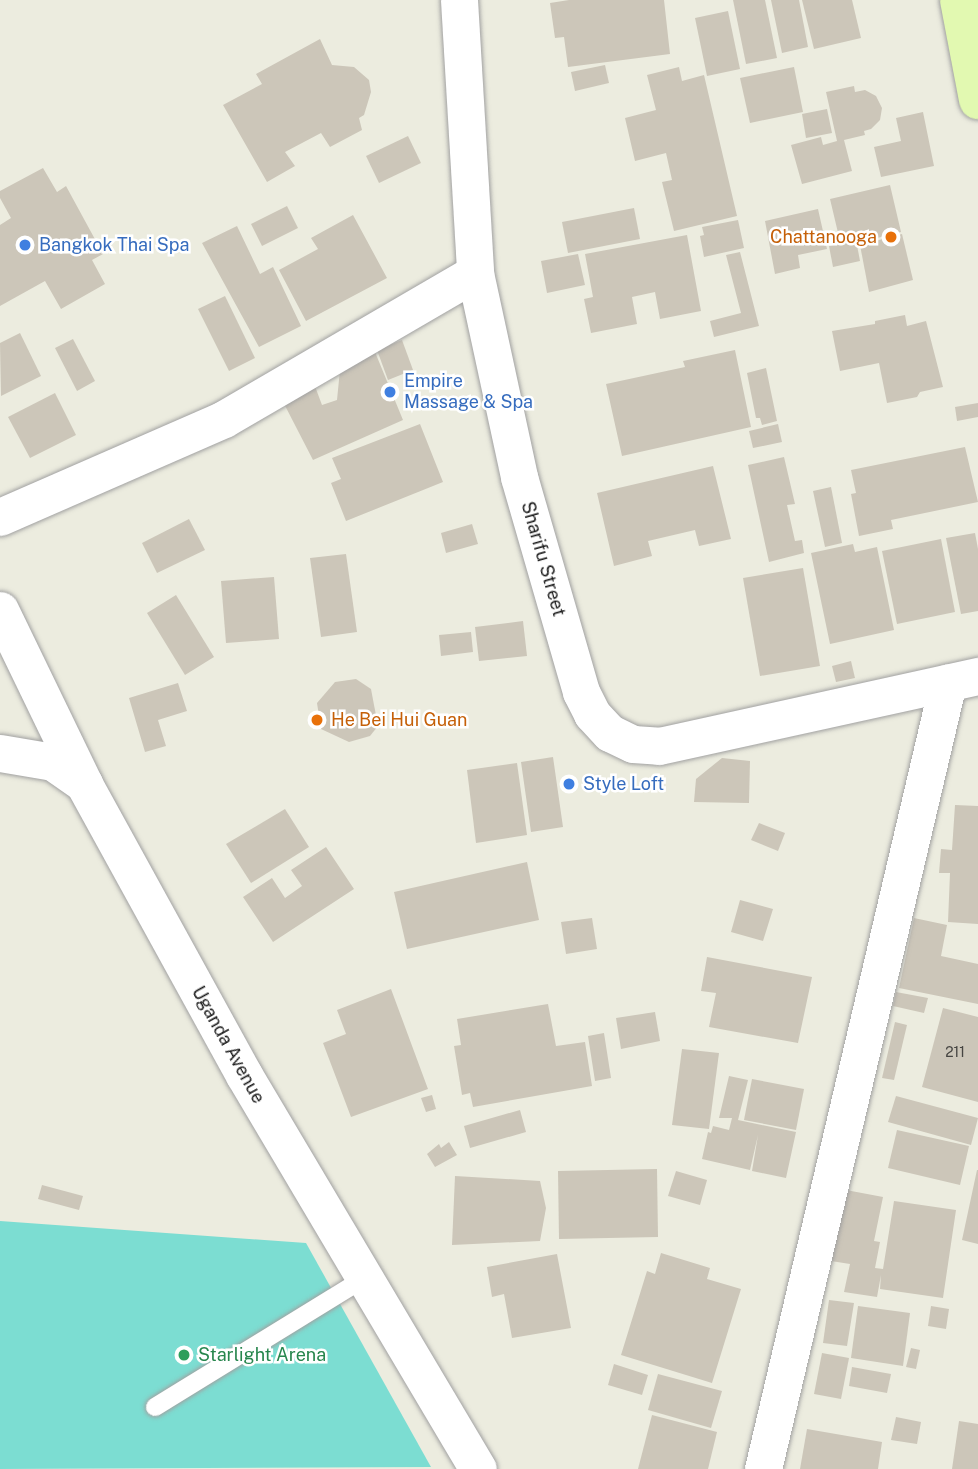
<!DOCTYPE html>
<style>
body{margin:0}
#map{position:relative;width:978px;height:1469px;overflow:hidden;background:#ececdf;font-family:"Public Sans",sans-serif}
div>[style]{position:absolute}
.pitch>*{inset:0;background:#7cddd2}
.building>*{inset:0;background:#ccc6b9}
.roads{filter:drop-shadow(0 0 2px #a1a1a1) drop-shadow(0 0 2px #a1a1a1)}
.lane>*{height:18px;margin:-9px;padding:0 9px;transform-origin:9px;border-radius:9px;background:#fff}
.street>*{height:37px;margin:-18.5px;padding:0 18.5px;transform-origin:18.5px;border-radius:18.5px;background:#fff}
.secondary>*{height:38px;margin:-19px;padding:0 19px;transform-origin:19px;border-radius:19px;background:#e2f9b1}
.dots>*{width:19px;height:19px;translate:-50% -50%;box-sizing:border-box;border:4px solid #fff;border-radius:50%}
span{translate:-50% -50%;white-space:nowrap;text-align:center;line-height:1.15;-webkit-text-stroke:5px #fff;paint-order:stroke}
.number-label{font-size:14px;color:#464542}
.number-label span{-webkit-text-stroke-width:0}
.food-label{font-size:18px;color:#c56008}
.right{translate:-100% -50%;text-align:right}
.left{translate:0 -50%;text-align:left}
.shop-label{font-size:18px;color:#366cbe}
.street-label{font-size:18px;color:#1a1a1a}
.leisure-label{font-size:18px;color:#27864d}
</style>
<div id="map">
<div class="pitch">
<i style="clip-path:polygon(0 1221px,306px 1243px,431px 1467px,0 1469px)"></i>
</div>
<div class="building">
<i style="clip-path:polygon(569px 0,664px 0,670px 54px,568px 67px,564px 37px,555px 38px,550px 3px)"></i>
<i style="clip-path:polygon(733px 0,765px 0,777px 58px,746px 64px)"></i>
<i style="clip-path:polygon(771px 0,799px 0,808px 47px,782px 53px)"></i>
<i style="clip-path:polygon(802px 0,852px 0,861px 38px,814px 49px)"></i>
<i style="clip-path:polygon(728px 11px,740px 69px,707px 76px,695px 18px)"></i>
<i style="clip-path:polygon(320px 39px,332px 65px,354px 67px,369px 80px,371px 92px,364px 115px,359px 118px,362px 130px,330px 147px,321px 133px,285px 152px,295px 166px,267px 182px,223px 105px,262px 84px,256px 74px)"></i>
<i style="clip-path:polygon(605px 65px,609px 83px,575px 91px,571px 72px)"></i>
<i style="clip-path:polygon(679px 67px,682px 81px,704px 75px,737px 216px,674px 231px,662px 182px,672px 180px,666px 153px,635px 161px,625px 118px,656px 110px,647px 75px)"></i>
<i style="clip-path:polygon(794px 67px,803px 112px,750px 123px,740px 78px)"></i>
<i style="clip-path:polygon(854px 86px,855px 92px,865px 90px,876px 96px,882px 108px,880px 120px,871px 129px,864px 131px,865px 135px,844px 140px,852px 171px,802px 184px,791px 145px,821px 137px,823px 145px,837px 141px,826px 92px)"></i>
<i style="clip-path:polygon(827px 109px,832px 133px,806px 138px,802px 114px)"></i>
<i style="clip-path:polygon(923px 112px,934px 166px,881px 177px,874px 147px,901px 141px,896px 118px)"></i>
<i style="clip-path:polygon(408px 136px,421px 163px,379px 183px,366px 156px)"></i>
<i style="clip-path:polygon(43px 168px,57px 192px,66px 186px,103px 254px,92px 260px,105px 284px,61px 309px,45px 281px,0 306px,0 225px,11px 218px,0 198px,0 191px)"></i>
<i style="clip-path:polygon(890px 185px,901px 232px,869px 240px,867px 230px,839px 237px,830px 199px)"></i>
<i style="clip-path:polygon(287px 206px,298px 228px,262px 246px,251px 224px)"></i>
<i style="clip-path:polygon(634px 208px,640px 239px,568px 253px,562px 222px)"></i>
<i style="clip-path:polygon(818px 209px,827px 249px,798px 255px,800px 268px,775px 274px,765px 221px)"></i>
<i style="clip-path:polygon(353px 215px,387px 278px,306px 321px,279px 270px,318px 249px,311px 238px)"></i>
<i style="clip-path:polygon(738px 220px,744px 248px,704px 257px,700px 236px,704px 235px,702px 227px)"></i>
<i style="clip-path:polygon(237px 226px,260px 274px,273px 267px,301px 326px,259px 347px,202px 243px)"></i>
<i style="clip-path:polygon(902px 234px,913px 280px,869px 292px,860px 245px)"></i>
<i style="clip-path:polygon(687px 235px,701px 311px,660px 319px,655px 292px,632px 297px,637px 324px,591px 333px,584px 299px,593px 297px,585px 254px)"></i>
<i style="clip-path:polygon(856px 240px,860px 261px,833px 267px,829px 246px)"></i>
<i style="clip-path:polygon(740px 252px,759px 326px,714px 337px,710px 321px,741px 313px,726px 255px)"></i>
<i style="clip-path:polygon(578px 254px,585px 285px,547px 293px,541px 261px)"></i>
<i style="clip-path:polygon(225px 296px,255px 358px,229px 371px,198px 309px)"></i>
<i style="clip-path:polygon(905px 315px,907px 326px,926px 321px,943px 387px,920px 392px,917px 397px,887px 403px,879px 363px,840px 371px,832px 331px,875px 324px,875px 321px)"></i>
<i style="clip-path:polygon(20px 333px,41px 376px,1px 396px,0 343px)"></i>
<i style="clip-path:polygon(73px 339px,95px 381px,77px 391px,55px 348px)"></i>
<i style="clip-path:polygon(402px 340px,413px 370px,388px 380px,377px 350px)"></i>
<i style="clip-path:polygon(735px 350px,751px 427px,622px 456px,606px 384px,685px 367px,683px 361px)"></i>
<i style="clip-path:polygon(375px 352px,403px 420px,313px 460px,280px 396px,313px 381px,322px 405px,337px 400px,340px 370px)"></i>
<i style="clip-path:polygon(766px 368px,777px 421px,762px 425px,760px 418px,756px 418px,747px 373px)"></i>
<i style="clip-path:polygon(55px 393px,76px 435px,30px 458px,8px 417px)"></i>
<i style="clip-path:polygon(978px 403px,978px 417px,957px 421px,955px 407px)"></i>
<i style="clip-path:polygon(420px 424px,443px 482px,346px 521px,331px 483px,341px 479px,332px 458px)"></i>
<i style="clip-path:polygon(778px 424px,782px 442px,753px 448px,749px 431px)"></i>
<i style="clip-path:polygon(965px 447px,978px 502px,891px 520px,893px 529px,859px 536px,851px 494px,856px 493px,851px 470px)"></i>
<i style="clip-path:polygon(784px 457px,795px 504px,787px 505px,795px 541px,802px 540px,804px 553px,769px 562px,748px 465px)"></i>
<i style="clip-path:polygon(713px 466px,731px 539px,699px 546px,695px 530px,648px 541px,652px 556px,614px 566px,597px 493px)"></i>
<i style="clip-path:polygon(831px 487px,842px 543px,825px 547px,813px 491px)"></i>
<i style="clip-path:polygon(189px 519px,205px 550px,157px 573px,142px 543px)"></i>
<i style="clip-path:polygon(472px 524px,478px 544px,446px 553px,441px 533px)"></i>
<i style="clip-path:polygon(975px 533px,978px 549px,978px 611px,961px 614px,946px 538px)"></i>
<i style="clip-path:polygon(941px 539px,955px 612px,897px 624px,882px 551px)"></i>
<i style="clip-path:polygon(853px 544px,855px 552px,877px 547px,894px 630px,830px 644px,811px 553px)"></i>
<i style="clip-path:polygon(346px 554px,357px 632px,321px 637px,310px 558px)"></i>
<i style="clip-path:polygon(803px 568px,820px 666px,760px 676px,743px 578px)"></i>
<i style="clip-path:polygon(274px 577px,279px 639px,226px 643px,221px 581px)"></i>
<i style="clip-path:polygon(176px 595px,214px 657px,185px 675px,147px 613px)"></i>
<i style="clip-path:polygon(523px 621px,527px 656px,479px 661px,475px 627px)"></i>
<i style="clip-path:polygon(471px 632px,473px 652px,441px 656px,439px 635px)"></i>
<i style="clip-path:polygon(851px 661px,855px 678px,836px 682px,832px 666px)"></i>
<i style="clip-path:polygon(356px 679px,371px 689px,378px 726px,370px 736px,349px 742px,321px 729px,317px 703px,335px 682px)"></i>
<i style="clip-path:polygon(178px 683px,187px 711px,158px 720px,166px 746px,145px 752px,129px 698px)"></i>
<i style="clip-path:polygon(553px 757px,563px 827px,531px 832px,521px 762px)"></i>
<i style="clip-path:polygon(722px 758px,750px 761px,749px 803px,694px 802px,696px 779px)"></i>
<i style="clip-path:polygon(517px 763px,527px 835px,476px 843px,467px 770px)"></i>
<i style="clip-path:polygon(955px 805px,978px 806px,978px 924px,948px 922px,950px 873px,939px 873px,941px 849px,952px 850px)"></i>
<i style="clip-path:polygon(285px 809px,309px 847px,251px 883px,226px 844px)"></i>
<i style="clip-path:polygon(759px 823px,785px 833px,778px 851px,751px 840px)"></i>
<i style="clip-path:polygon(326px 847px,354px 889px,273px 942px,243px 897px,272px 878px,285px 898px,302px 886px,291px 870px)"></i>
<i style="clip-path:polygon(527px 862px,539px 920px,407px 949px,394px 892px)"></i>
<i style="clip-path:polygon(740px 900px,773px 909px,763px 941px,731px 932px)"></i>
<i style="clip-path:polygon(592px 918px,597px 949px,566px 954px,561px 922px)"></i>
<i style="clip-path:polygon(914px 918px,947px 925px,941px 956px,978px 964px,978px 1004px,899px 988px)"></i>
<i style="clip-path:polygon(707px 957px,812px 977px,798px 1043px,709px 1027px,716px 993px,701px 991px)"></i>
<i style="clip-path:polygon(391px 989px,428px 1089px,351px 1117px,323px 1043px,346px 1034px,337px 1010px)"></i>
<i style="clip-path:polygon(896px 992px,928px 998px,924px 1013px,893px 1006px)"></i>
<i style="clip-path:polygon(548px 1004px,556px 1046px,585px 1042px,592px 1086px,473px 1107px,470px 1093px,462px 1095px,454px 1046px,461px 1045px,457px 1019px)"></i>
<i style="clip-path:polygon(943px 1008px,978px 1017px,978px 1102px,922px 1087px)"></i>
<i style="clip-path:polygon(655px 1012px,660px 1041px,621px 1049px,616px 1018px)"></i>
<i style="clip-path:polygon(895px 1022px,907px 1025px,894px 1080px,882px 1078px)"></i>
<i style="clip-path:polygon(604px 1033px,611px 1078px,595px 1081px,588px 1036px)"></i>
<i style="clip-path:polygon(682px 1049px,719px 1053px,709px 1129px,672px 1125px)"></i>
<i style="clip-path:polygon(729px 1076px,748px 1080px,738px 1120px,796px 1132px,786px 1178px,752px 1171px,758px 1135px,750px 1170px,702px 1159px,708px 1132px,711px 1133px,713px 1126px,729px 1130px,732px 1118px,719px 1118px)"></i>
<i style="clip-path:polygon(752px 1079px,804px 1089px,796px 1130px,744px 1120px)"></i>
<i style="clip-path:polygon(432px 1095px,436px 1109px,426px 1112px,421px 1098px)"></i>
<i style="clip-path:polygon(896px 1096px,978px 1118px,971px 1145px,888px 1122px)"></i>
<i style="clip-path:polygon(520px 1110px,526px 1132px,470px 1148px,464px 1126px)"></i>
<i style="clip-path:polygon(897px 1130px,969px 1146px,960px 1185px,888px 1168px)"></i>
<i style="clip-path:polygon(449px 1142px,457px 1155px,435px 1167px,427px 1154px,439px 1144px,441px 1148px)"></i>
<i style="clip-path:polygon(657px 1169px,658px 1237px,559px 1239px,558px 1171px)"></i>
<i style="clip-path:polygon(977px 1170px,978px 1170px,978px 1244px,962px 1240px)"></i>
<i style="clip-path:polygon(676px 1171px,707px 1180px,700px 1205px,668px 1196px)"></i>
<i style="clip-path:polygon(455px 1176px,540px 1181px,546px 1208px,540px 1241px,452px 1245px)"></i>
<i style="clip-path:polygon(42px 1185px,83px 1196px,79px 1210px,38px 1199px)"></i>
<i style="clip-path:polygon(846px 1190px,883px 1197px,874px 1241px,880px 1242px,875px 1268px,883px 1269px,894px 1201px,956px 1210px,943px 1298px,880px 1289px,881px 1275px,877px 1297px,844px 1292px,850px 1264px,831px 1261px)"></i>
<i style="clip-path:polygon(661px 1253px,710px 1268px,707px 1279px,741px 1289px,712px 1383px,621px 1355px,647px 1271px,655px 1274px)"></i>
<i style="clip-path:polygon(557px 1254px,571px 1328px,512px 1338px,504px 1294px,492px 1297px,487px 1267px)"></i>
<i style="clip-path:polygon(829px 1300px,854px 1303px,847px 1346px,823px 1343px)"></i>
<i style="clip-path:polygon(858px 1306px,910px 1313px,903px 1366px,851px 1358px)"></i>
<i style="clip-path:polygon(931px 1306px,949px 1309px,946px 1329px,928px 1326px)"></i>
<i style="clip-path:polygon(911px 1348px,920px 1350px,916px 1369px,906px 1367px)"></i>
<i style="clip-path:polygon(822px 1353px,849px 1358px,841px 1399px,814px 1394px)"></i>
<i style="clip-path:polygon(614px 1364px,648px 1375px,642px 1395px,608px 1385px)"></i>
<i style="clip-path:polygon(852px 1367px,891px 1374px,887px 1393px,849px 1386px)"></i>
<i style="clip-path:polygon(658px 1374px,722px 1391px,711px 1428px,648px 1410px)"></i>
<i style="clip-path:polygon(652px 1415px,717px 1432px,708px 1469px,638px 1469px)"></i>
<i style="clip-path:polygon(896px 1417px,921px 1422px,917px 1444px,891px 1440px)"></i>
<i style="clip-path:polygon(959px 1421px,978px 1424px,978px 1469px,952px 1469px)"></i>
<i style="clip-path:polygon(807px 1429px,882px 1442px,878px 1469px,800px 1469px)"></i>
</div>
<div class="roads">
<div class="lane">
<i style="left:155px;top:1407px;width:246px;rotate:-31.6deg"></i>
</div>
<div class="street">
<i style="left:459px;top:0;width:273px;rotate:86.6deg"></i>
<i style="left:475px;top:273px;width:209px;rotate:77.8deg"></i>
<i style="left:519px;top:477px;width:224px;rotate:73.9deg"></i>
<i style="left:581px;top:692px;width:25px;rotate:63deg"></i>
<i style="left:592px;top:714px;width:26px;rotate:47deg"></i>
<i style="left:610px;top:733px;width:25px;rotate:26deg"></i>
<i style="left:633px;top:744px;width:26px;rotate:4deg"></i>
<i style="left:659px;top:746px;width:327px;rotate:-12.4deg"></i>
<i style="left:0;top:517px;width:244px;rotate:-23.6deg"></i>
<i style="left:224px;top:419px;width:290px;rotate:-30.2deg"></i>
<i style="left:0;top:610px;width:193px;rotate:64.2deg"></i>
<i style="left:84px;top:784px;width:332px;rotate:61.2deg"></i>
<i style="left:244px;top:1075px;width:458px;rotate:59.3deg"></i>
<i style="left:0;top:753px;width:54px;rotate:9.6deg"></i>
<i style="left:53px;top:762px;width:38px;rotate:35deg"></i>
<i style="left:763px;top:1469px;width:808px;rotate:-76.77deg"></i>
</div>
<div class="secondary">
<i style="left:959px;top:0;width:102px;rotate:79.2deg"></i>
</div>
</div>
<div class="dots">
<i style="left:891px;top:237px;background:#e8710a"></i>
<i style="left:25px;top:245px;background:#3f7fe0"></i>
<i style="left:390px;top:392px;background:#3f7fe0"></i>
<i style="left:317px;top:720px;background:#e8710a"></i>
<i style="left:569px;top:784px;background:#3f7fe0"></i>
<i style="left:184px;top:1355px;background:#2e9e5b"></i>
</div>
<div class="number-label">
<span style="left:955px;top:1052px">211</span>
</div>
<div class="food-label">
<span class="right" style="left:877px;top:237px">Chattanooga</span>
<span class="left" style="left:331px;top:720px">He Bei Hui Guan</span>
</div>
<div class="shop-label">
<span class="left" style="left:39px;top:245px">Bangkok Thai Spa</span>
<span class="left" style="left:404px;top:392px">Empire<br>Massage &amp; Spa</span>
<span class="left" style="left:583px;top:784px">Style Loft</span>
</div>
<div class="street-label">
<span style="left:543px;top:559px;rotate:74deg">Sharifu Street</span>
<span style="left:228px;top:1045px;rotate:61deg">Uganda Avenue</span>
</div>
<div class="leisure-label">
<span class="left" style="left:198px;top:1355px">Starlight Arena</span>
</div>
</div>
